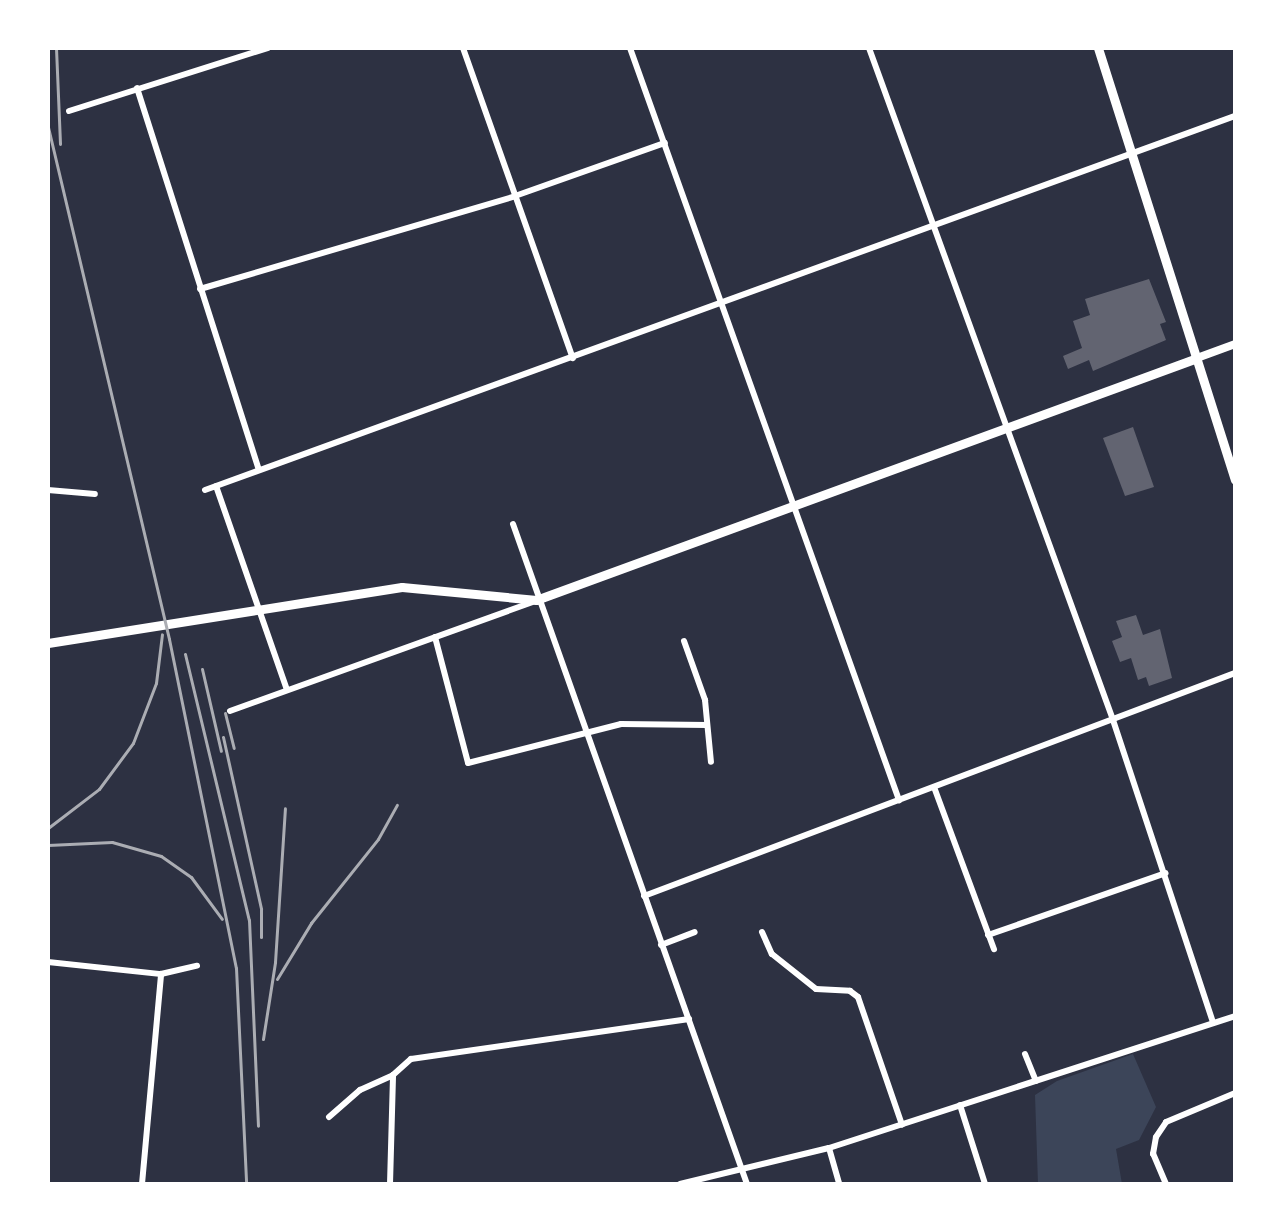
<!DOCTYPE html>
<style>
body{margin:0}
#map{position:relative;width:1283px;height:1232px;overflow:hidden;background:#2d3142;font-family:Roboto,sans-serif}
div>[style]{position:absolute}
.green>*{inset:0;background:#3c4559}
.building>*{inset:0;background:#626471}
.minor>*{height:6px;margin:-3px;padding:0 3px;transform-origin:3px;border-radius:3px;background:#fff}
.secondary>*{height:8px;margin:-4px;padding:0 4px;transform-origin:4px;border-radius:4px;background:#fff}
.primary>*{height:9px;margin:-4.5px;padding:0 4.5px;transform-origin:4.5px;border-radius:4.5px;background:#fff}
.rail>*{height:3px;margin:-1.5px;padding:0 1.5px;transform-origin:1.5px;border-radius:1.5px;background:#abadb3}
span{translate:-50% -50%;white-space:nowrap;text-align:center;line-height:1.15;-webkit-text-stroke:6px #fff;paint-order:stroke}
.frame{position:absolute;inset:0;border:50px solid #fff;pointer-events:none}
</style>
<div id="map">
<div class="green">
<i style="clip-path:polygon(1133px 1054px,1156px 1107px,1139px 1140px,1116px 1149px,1122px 1184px,1038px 1184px,1035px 1095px,1057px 1081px)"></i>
</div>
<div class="building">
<i style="clip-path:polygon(1149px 279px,1166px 322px,1160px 324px,1166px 340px,1093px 371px,1089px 360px,1068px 369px,1063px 356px,1082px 348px,1073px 321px,1090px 315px,1085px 299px)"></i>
<i style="clip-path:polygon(1133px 427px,1154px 487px,1125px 496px,1103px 438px)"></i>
<i style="clip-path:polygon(1136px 615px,1143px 635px,1160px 629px,1172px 678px,1149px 686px,1146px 677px,1138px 680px,1131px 658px,1120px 662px,1112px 641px,1122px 637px,1116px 621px)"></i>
</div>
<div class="minor">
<i style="left:463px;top:48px;width:329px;rotate:70.5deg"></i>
<i style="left:630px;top:48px;width:799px;rotate:70.32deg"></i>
<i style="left:869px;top:48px;width:715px;rotate:70.04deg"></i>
<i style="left:1113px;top:720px;width:319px;rotate:71.7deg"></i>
<i style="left:137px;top:88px;width:401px;rotate:72.3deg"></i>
<i style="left:69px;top:111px;width:209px;rotate:-17.6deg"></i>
<i style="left:200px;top:289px;width:328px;rotate:-16.4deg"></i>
<i style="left:515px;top:196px;width:159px;rotate:-19.5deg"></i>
<i style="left:216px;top:486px;width:216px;rotate:70.8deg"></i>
<i style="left:48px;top:490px;width:47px;rotate:4.9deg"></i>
<i style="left:205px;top:490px;width:1096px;rotate:-19.96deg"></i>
<i style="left:513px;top:524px;width:700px;rotate:70.48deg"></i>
<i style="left:435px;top:637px;width:130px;rotate:75.3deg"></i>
<i style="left:468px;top:763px;width:158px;rotate:-14.3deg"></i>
<i style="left:621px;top:724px;width:86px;rotate:0.7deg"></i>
<i style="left:684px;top:641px;width:63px;rotate:70.4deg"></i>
<i style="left:705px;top:700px;width:62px;rotate:84.5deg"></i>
<i style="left:230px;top:711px;width:321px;rotate:-19.8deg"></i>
<i style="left:934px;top:787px;width:173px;rotate:69.7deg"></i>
<i style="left:644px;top:896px;width:632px;rotate:-20.67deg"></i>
<i style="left:762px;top:932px;width:24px;rotate:66deg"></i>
<i style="left:772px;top:954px;width:56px;rotate:38.5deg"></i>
<i style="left:816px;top:989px;width:34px;rotate:3deg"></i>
<i style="left:850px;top:991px;width:10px;rotate:37deg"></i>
<i style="left:858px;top:997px;width:135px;rotate:71deg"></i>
<i style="left:988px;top:935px;width:188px;rotate:-19.2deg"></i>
<i style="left:661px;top:945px;width:36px;rotate:-21deg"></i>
<i style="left:48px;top:962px;width:114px;rotate:6.1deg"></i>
<i style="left:161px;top:974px;width:37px;rotate:-13deg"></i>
<i style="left:1025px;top:1054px;width:29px;rotate:68deg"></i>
<i style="left:393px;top:1075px;width:24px;rotate:-42deg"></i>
<i style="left:411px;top:1059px;width:281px;rotate:-8.2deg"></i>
<i style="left:960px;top:1105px;width:83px;rotate:72.4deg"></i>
<i style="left:329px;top:1117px;width:41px;rotate:-41.1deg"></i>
<i style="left:360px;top:1090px;width:36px;rotate:-24deg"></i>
<i style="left:829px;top:1148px;width:37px;rotate:74deg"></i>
<i style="left:142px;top:1184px;width:211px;rotate:-84.8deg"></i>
<i style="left:390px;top:1184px;width:109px;rotate:-88.4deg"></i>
<i style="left:680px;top:1184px;width:153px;rotate:-13.6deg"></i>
<i style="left:829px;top:1148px;width:427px;rotate:-18deg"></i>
<i style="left:1166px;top:1184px;width:33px;rotate:-113deg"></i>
<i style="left:1153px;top:1154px;width:17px;rotate:-80deg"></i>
<i style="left:1156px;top:1137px;width:18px;rotate:-56deg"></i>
<i style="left:1166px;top:1122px;width:75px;rotate:-22.8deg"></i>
</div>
<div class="secondary">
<i style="left:1197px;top:358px;width:40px;rotate:-20.2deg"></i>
</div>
<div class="primary">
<i style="left:1098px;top:48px;width:453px;rotate:72.4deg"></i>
<i style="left:48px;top:643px;width:358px;rotate:-9deg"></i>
<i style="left:402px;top:587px;width:135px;rotate:5.5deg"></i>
<i style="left:536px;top:600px;width:704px;rotate:-20.11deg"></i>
</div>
<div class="rail">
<i style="left:56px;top:48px;width:96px;rotate:87.6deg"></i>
<i style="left:48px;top:127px;width:526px;rotate:76.7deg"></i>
<i style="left:169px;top:639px;width:336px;rotate:78.5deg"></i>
<i style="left:236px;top:968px;width:216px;rotate:87.3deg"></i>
<i style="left:185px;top:654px;width:274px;rotate:76.5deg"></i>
<i style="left:249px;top:920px;width:206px;rotate:87.5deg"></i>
<i style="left:202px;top:669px;width:84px;rotate:77deg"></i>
<i style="left:225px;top:713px;width:36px;rotate:76deg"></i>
<i style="left:223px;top:737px;width:176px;rotate:77.5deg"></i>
<i style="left:261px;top:909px;width:28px;rotate:90deg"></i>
<i style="left:48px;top:828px;width:64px;rotate:-37.4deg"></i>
<i style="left:99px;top:789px;width:57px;rotate:-53.5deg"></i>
<i style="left:133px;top:743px;width:64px;rotate:-69deg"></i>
<i style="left:156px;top:683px;width:49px;rotate:-83deg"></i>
<i style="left:48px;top:845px;width:64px;rotate:-2.7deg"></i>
<i style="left:112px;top:842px;width:51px;rotate:15.9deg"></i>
<i style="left:161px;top:856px;width:37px;rotate:35deg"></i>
<i style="left:191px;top:877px;width:52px;rotate:53.6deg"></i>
<i style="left:277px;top:979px;width:66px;rotate:-58.7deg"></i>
<i style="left:311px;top:923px;width:107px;rotate:-51.4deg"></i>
<i style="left:378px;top:839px;width:39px;rotate:-61deg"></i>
<i style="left:263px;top:1039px;width:78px;rotate:-81.1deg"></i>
<i style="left:275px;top:962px;width:154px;rotate:-86.3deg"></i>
</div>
<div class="frame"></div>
</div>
